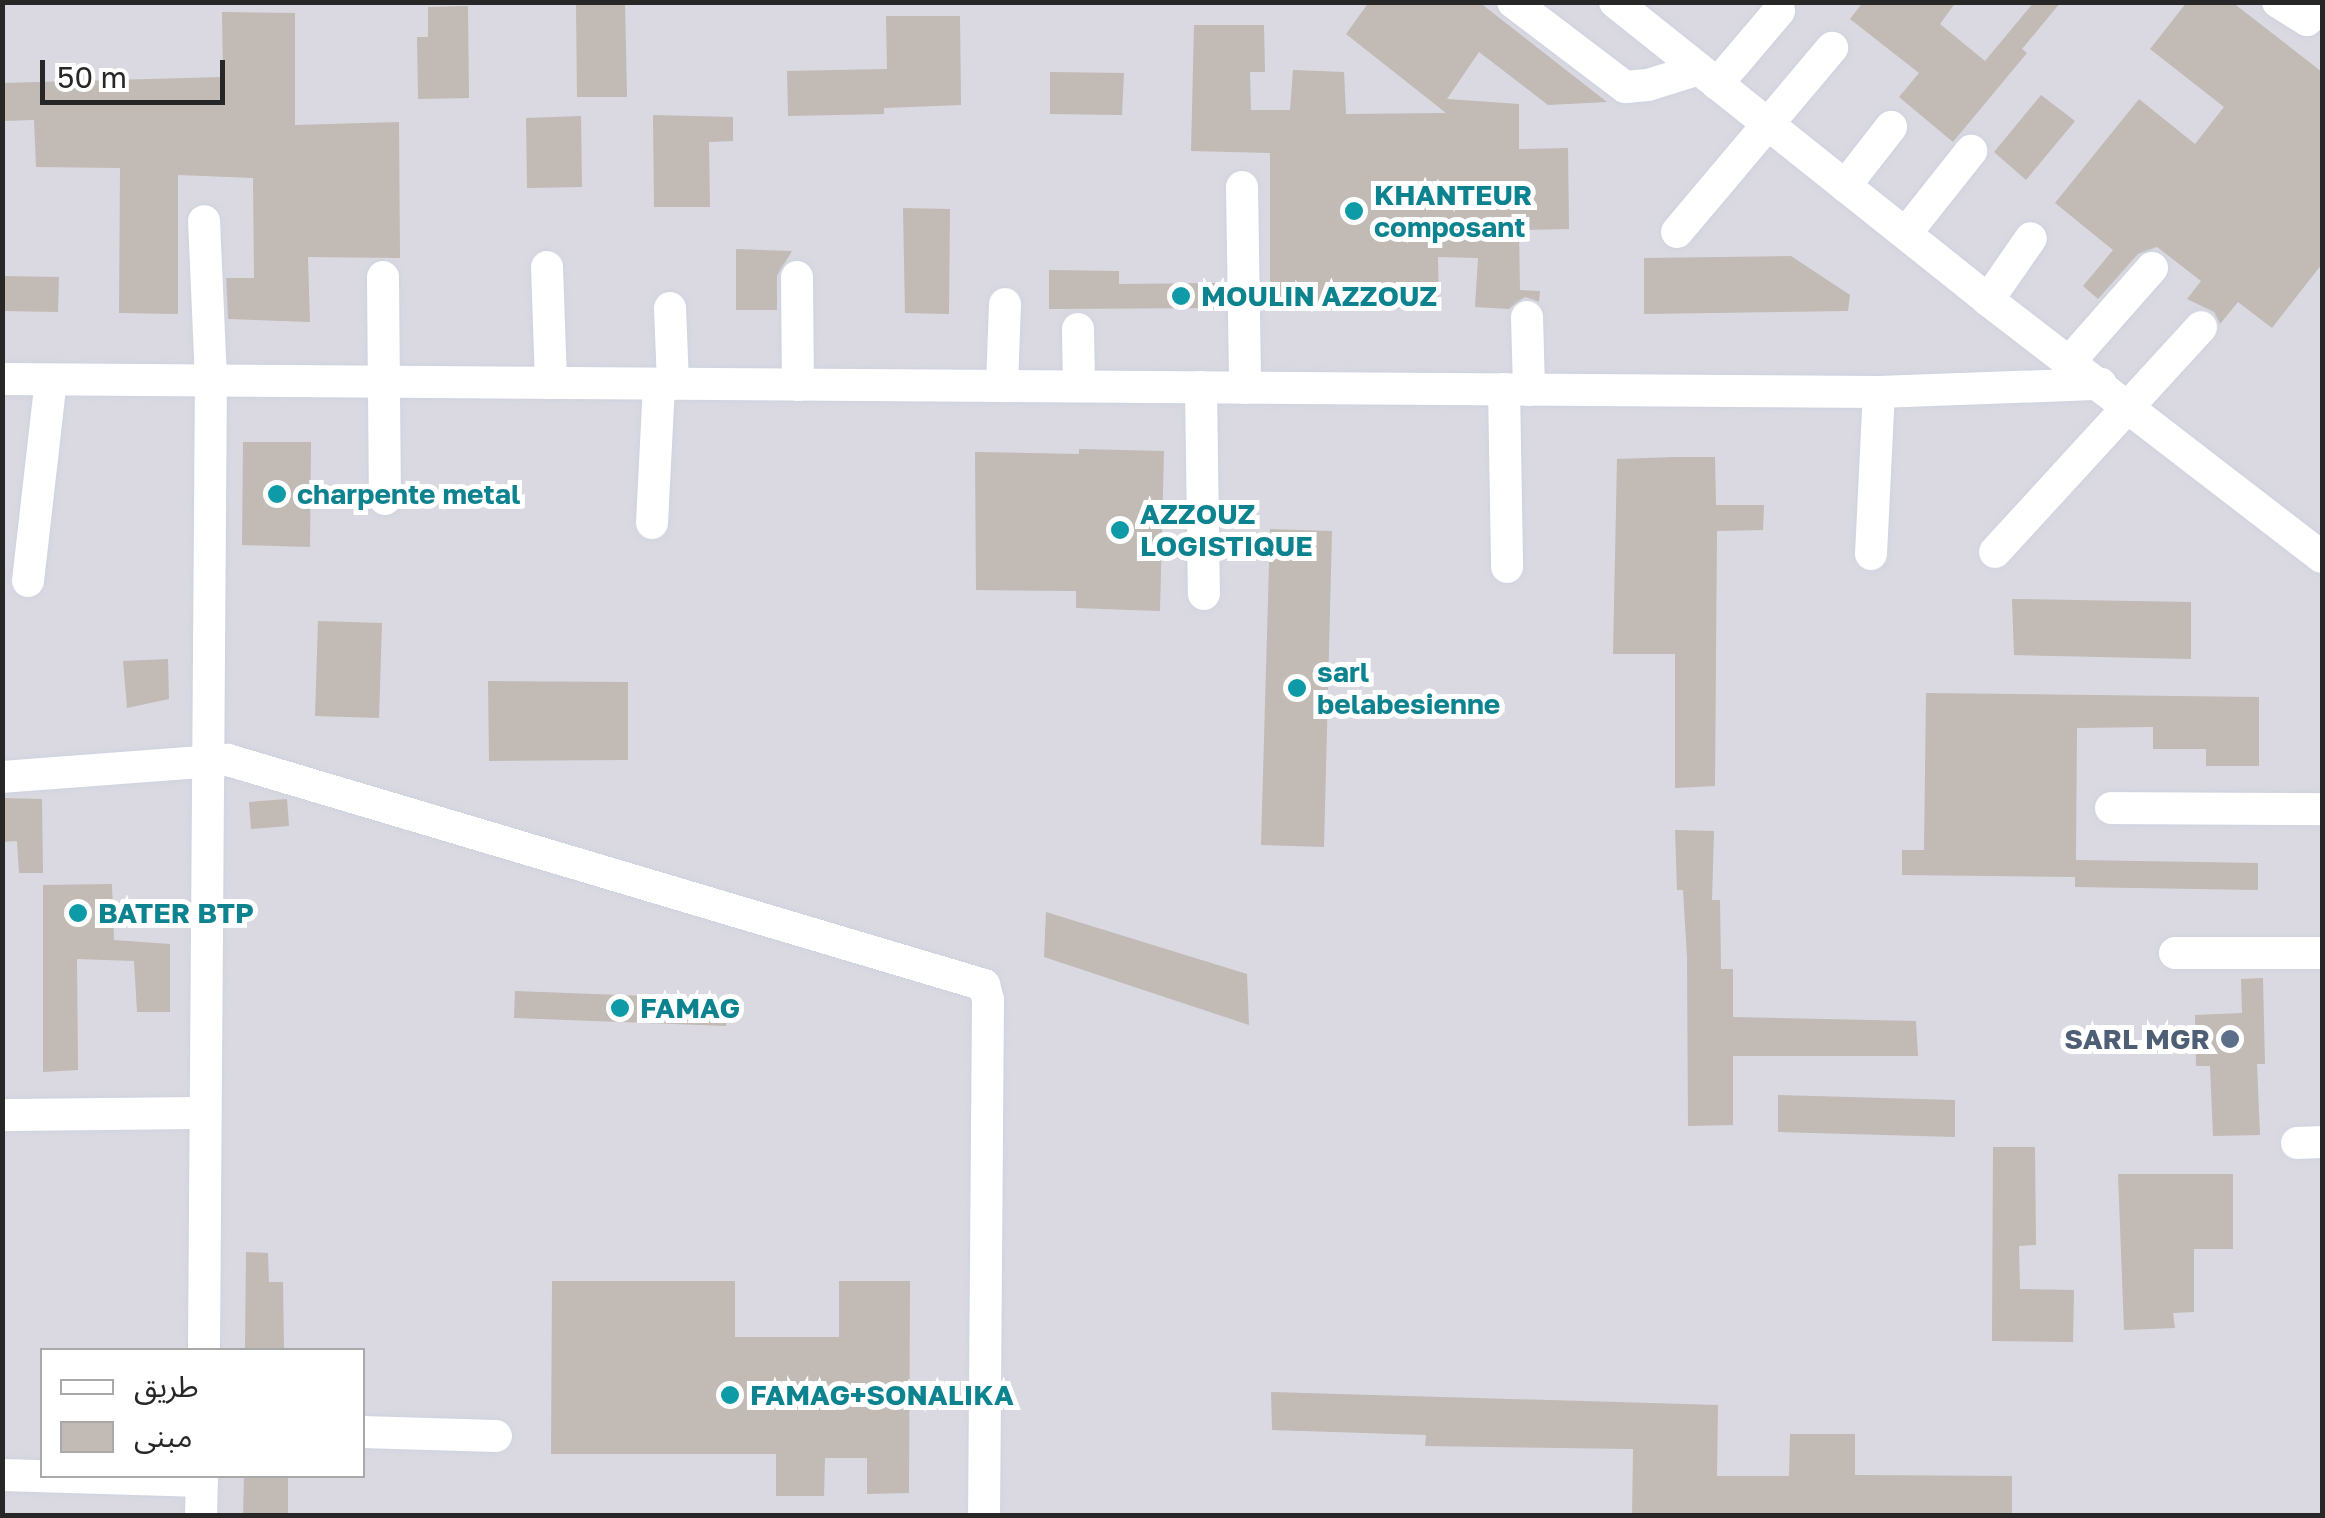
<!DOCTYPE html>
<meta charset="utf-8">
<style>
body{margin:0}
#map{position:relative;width:2325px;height:1518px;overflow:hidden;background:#e9e0d8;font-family:"Golos Text","Noto Sans Arabic",sans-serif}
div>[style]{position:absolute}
.industrial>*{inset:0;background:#dad9e1}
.building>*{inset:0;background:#c1bab5}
.roads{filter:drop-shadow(0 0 2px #ced3e0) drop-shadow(0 0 2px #ced3e0)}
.minor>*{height:32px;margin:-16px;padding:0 16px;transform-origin:16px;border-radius:16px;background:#fff}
.dots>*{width:28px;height:28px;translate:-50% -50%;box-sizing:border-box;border:5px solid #fff;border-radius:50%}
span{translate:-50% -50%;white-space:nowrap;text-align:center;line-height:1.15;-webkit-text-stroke:10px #fff;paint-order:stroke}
.culture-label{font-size:28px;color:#0d838f;font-weight:700}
.left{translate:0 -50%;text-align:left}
.service-label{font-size:28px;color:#4e5e75;font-weight:700}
.right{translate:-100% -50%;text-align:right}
.frame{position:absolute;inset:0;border:5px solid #272727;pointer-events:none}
.legend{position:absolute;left:40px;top:1348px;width:325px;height:130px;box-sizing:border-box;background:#fff;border:2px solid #a9a9a9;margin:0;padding:12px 18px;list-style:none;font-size:30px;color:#272727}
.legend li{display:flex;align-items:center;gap:20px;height:50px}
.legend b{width:50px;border:2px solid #a9a9a9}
.scale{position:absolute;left:40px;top:60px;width:185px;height:45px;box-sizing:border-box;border:5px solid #272727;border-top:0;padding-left:12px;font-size:30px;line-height:35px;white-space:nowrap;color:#272727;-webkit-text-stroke:8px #fff;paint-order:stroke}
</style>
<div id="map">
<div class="industrial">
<i style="clip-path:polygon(evenodd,3px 3px,2322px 3px,2322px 1515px,3px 1516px,3px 3px,42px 1350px,362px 1350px,362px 1476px,42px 1476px,42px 1350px)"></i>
</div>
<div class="building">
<i style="clip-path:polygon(576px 2px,625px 2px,627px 97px,577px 97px)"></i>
<i style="clip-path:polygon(1369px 2px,1479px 2px,1607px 102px,1548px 105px,1479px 52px,1447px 99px,1519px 104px,1519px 149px,1568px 148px,1569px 229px,1519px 230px,1520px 290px,1540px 291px,1539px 302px,1525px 297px,1509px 309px,1475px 307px,1478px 258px,1438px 257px,1439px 308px,1270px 310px,1270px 153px,1191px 151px,1194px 25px,1264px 25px,1265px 72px,1250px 72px,1251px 110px,1290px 110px,1293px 70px,1344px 72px,1346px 114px,1446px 113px,1346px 34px)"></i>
<i style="clip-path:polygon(1863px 2px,1956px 2px,1940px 24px,1985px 61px,2034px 2px,2061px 2px,2022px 49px,2027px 53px,1953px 142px,1899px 97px,1919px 73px,1850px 19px)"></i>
<i style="clip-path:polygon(2187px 2px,2232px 2px,2322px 72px,2322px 264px,2272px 328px,2238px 302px,2220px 324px,2214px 312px,2187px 299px,2201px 281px,2157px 247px,2138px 254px,2098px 299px,2083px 286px,2113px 250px,2055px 203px,2139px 99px,2195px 144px,2224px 107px,2150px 49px)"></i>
<i style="clip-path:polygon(468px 6px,469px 98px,418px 99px,417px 37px,428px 37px,428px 7px)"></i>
<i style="clip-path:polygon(222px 12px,295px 13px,295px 125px,399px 122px,400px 258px,308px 257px,310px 322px,228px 319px,226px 278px,254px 278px,253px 178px,178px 175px,178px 314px,119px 313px,120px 168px,36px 167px,34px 120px,2px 121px,2px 83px,223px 77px)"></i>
<i style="clip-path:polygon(886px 16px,960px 16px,961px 105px,884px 108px,884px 114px,788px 116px,787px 71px,887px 69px)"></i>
<i style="clip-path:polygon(1050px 72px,1124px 73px,1122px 115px,1050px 114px)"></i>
<i style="clip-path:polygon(2041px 95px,2075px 121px,2026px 180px,1994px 152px)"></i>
<i style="clip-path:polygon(653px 115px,733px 117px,733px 141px,709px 142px,710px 207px,654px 207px)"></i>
<i style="clip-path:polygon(581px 116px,582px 187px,527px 188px,526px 118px)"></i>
<i style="clip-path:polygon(903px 208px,950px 209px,949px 314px,905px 313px)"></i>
<i style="clip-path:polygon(736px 249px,792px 251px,777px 276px,777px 310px,736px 310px)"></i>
<i style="clip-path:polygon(1791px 256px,1850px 295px,1848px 311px,1644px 314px,1644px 258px)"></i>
<i style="clip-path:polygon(1049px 270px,1119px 271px,1119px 284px,1216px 283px,1217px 308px,1049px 309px)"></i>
<i style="clip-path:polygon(2px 276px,59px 277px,58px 312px,2px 311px)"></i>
<i style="clip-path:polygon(243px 442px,311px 442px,310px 547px,242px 545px)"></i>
<i style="clip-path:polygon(1079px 449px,1164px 451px,1160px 611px,1076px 608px,1076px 591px,976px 590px,975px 452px,1079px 454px)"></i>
<i style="clip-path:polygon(1673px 457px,1715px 457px,1716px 505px,1764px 505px,1763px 530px,1717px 531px,1715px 786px,1675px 788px,1675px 654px,1613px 654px,1617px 459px)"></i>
<i style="clip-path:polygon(1270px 529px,1332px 531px,1324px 847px,1261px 845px)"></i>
<i style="clip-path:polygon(2012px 599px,2191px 602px,2191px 659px,2014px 655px)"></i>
<i style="clip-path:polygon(318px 621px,382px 623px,379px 718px,315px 716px)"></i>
<i style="clip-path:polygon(168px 659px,169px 699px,127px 708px,123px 661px)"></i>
<i style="clip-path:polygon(488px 681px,628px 682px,628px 760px,489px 761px)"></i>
<i style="clip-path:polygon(1926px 693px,2259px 697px,2259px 766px,2206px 766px,2206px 749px,2153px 749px,2153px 727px,2077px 728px,2076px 860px,2258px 863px,2258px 890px,2075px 887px,2075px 877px,1902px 875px,1902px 850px,1924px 850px)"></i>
<i style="clip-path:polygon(2px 798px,42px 799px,43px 873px,19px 873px,17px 841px,2px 842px)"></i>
<i style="clip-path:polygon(287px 799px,289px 826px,251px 829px,249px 802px)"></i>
<i style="clip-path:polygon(1675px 830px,1714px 831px,1712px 900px,1720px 900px,1721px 969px,1733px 969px,1733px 1017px,1916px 1021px,1918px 1056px,1733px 1056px,1733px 1125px,1688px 1126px,1687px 957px,1683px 890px,1677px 890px)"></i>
<i style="clip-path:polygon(112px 884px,114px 940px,170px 944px,170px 1012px,137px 1012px,134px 961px,77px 959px,78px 1070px,43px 1072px,43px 885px)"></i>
<i style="clip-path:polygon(1046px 912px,1247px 974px,1249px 1025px,1044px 957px)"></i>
<i style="clip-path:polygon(2263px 978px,2265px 1064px,2257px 1064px,2260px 1135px,2213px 1136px,2210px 1066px,2196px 1066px,2195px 1015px,2242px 1013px,2241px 979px)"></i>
<i style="clip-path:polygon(515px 991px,727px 999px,726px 1026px,514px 1018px)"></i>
<i style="clip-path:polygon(1778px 1095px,1955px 1100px,1955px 1137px,1778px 1132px)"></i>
<i style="clip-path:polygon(1993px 1147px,2035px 1147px,2036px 1245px,2019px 1246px,2020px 1289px,2074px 1290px,2073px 1342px,1992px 1341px)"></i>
<i style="clip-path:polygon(2118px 1174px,2233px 1174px,2233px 1249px,2194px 1249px,2194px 1312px,2173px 1313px,2175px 1328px,2124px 1330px)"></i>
<i style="clip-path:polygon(246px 1252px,268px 1253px,269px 1282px,283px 1282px,284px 1350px,245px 1350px)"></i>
<i style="clip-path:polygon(552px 1281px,735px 1281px,735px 1337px,839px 1337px,839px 1281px,910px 1281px,909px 1493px,867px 1494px,867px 1458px,825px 1458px,824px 1496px,776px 1496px,776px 1454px,551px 1454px)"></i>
<i style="clip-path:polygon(1271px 1392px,1718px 1405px,1717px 1476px,1789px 1476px,1790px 1434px,1855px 1434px,1855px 1475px,2012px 1476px,2012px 1516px,1632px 1516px,1633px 1449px,1425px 1446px,1426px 1435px,1272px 1430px)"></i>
<i style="clip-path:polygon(244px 1476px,288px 1476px,288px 1516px,243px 1516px)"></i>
</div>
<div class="roads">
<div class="minor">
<i style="left:1513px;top:2px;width:141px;rotate:37.2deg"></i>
<i style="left:1625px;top:87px;width:23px;rotate:-5deg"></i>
<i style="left:1648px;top:85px;width:53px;rotate:-17.4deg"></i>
<i style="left:1615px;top:2px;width:477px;rotate:38.6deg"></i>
<i style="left:1988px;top:300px;width:421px;rotate:37.6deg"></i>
<i style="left:2278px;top:2px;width:34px;rotate:32deg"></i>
<i style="left:2307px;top:20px;width:22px;rotate:-47deg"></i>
<i style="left:1717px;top:84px;width:96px;rotate:-49.7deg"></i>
<i style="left:1845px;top:186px;width:75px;rotate:-52.1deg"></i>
<i style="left:1242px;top:187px;width:201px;rotate:89.1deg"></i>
<i style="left:1677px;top:232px;width:241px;rotate:-49.9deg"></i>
<i style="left:1906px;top:233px;width:105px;rotate:-51.6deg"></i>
<i style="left:547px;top:267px;width:116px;rotate:88deg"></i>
<i style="left:383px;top:277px;width:222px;rotate:89.5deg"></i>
<i style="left:797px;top:277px;width:108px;rotate:89.5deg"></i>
<i style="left:1988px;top:300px;width:75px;rotate:-55.3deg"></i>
<i style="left:670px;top:308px;width:76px;rotate:87.7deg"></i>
<i style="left:1527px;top:317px;width:73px;rotate:88.4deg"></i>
<i style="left:1078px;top:329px;width:57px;rotate:89deg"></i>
<i style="left:2070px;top:361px;width:124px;rotate:-48.6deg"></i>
<i style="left:2px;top:379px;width:1877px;rotate:0.4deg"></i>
<i style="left:1879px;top:392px;width:222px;rotate:-2.1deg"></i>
<i style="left:1002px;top:386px;width:82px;rotate:-87.9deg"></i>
<i style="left:1201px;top:387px;width:207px;rotate:89.2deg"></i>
<i style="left:1504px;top:389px;width:178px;rotate:89deg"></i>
<i style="left:652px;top:523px;width:139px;rotate:-87.1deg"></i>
<i style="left:1995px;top:552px;width:305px;rotate:-47.5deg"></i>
<i style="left:1871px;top:554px;width:162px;rotate:-87.2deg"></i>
<i style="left:28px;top:581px;width:202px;rotate:-83.5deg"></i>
<i style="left:2px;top:777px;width:227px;rotate:-4.3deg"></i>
<i style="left:228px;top:760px;width:789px;rotate:16.57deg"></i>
<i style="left:984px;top:985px;width:16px;rotate:75deg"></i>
<i style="left:988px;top:1000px;width:516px;rotate:90.44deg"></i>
<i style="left:2111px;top:808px;width:211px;rotate:0.3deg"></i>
<i style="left:2175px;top:953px;width:147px"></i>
<i style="left:2px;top:1115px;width:203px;rotate:-0.6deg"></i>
<i style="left:2297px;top:1143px;width:25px;rotate:-2deg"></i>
<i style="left:204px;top:1350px;width:970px;rotate:-89.59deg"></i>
<i style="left:211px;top:380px;width:159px;rotate:-92.5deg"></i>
<i style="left:362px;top:1432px;width:134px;rotate:1.7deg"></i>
<i style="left:2px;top:1475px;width:200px;rotate:1.7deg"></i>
<i style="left:201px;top:1516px;width:40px;rotate:-88.6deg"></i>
</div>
</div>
<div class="dots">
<i style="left:1354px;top:211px;background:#0f9aa8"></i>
<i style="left:1181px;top:296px;background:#0f9aa8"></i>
<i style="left:277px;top:494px;background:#0f9aa8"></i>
<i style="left:1120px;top:530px;background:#0f9aa8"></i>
<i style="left:1297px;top:688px;background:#0f9aa8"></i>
<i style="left:78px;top:913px;background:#0f9aa8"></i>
<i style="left:620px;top:1008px;background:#0f9aa8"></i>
<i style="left:2230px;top:1039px;background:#5c6f8a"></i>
<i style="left:730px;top:1395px;background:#0f9aa8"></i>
</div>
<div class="culture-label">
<span class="left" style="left:1374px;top:211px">KHANTEUR<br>composant</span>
<span class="left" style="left:1201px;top:296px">MOULIN AZZOUZ</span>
<span class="left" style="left:297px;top:494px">charpente metal</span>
<span class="left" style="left:1140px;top:530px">AZZOUZ<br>LOGISTIQUE</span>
<span class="left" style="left:1317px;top:688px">sarl<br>belabesienne</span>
<span class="left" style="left:98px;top:913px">BATER BTP</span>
<span class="left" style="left:640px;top:1008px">FAMAG</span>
<span class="left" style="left:750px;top:1395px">FAMAG+SONALIKA</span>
</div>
<div class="service-label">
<span class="right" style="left:2210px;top:1039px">SARL MGR</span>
</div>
<div class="frame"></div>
<ul class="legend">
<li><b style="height:12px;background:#fff"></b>طريق</li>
<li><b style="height:28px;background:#c1bab5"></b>مبنى</li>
</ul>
<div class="scale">50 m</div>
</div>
